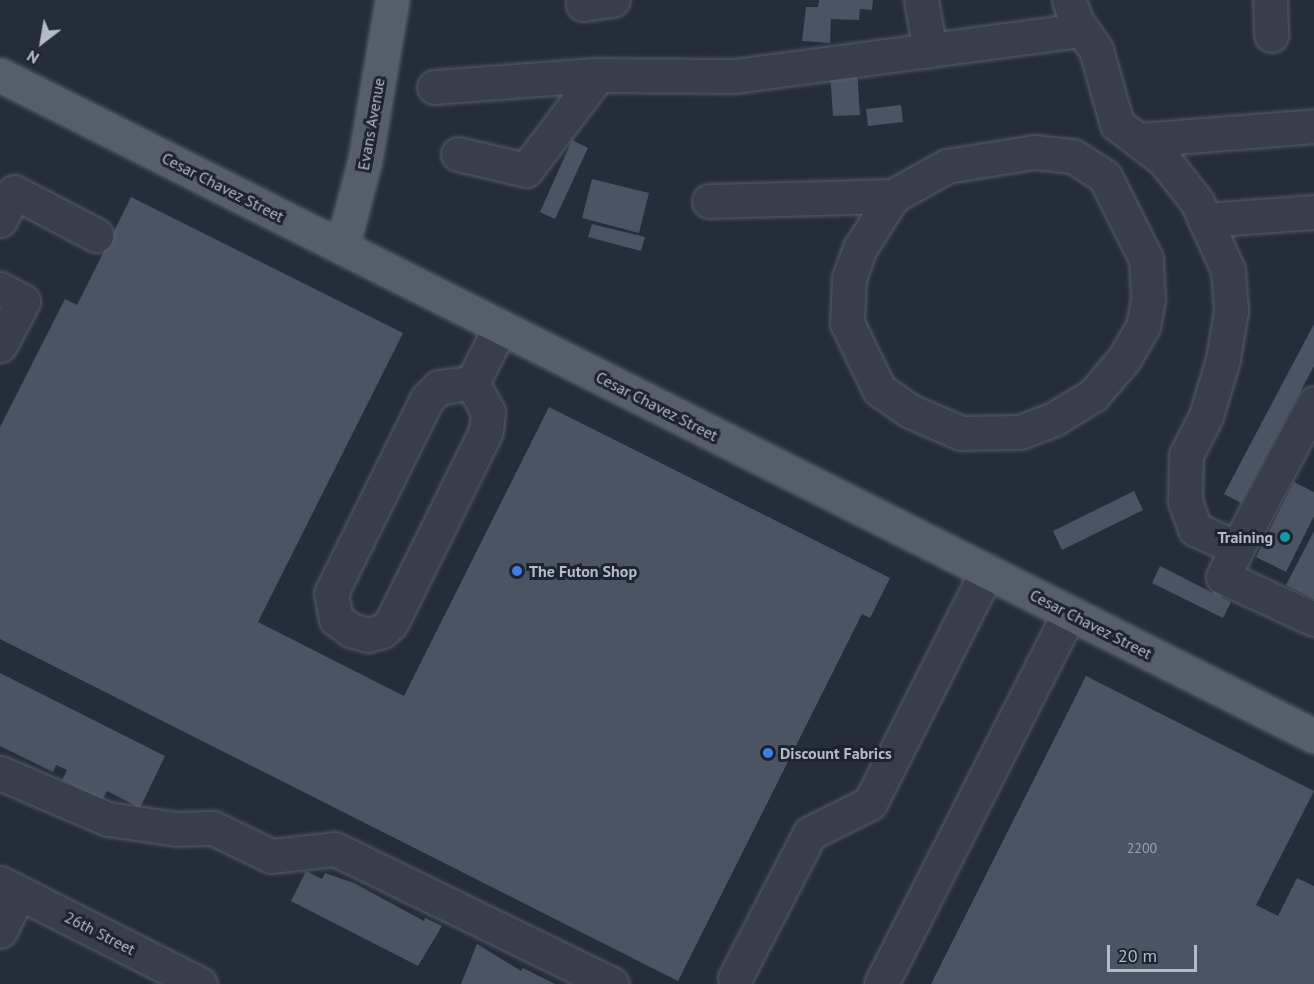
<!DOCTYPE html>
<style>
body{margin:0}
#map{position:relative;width:1314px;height:984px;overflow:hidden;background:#252d3a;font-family:"PT Sans",sans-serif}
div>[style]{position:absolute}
.building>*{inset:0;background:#4b5463}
.roads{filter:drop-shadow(0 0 2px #565d68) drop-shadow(0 0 2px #565d68)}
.minor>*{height:33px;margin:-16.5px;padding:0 16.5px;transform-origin:16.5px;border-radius:16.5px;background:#383f4a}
.major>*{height:33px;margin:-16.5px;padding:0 16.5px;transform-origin:16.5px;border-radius:16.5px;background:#565e6a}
.dots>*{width:16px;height:16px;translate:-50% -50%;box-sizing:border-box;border:3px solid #1e242f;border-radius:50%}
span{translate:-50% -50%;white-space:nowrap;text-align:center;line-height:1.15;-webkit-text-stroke:6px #1e242f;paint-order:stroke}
.number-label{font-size:14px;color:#9aa0ad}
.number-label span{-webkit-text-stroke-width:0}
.street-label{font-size:16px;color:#b4bac6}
.poi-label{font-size:16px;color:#b4bac6;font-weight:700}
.right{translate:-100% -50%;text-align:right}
.left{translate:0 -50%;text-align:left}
.north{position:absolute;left:12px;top:12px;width:60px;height:60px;-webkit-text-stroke:4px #1e242f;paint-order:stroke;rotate:211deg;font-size:16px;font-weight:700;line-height:24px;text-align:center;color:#b4bac6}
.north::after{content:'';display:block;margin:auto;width:21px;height:27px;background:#b4bac6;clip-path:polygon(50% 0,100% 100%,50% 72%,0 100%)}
.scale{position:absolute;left:1107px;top:945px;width:90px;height:27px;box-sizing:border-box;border:3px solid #b4bac6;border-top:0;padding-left:8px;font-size:18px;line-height:21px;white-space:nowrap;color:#b4bac6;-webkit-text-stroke:4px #1e242f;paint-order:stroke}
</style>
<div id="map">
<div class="building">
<i style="clip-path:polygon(819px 0,873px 0,872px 10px,860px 9px,859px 20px,831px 19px,830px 43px,802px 41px,806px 7px,818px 7px)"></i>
<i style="clip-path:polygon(857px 70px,860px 115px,833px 116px,830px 72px)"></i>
<i style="clip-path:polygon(901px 105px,903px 122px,868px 126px,866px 109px)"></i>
<i style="clip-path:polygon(572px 140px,588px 148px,555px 219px,540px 212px)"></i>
<i style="clip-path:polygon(592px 179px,649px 193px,639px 233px,582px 218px)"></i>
<i style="clip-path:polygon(131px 197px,403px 333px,258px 622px,404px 696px,549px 407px,890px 578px,870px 618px,862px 614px,678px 981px,0 639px,0 427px,65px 299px,77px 305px)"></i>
<i style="clip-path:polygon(592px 224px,645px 237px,641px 251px,588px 237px)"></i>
<i style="clip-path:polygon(1314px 324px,1314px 366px,1241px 503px,1224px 494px)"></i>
<i style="clip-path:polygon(1294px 482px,1314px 492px,1314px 516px,1286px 572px,1256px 557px)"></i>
<i style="clip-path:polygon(1134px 491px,1143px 510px,1062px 550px,1053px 531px)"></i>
<i style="clip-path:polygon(1314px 531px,1314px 599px,1286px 585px)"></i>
<i style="clip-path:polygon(1160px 566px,1213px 593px,1215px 589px,1222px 593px,1221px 597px,1231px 602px,1223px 618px,1152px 583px)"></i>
<i style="clip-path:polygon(0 673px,165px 756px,140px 808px,107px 791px,102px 800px,62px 780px,67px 770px,56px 765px,53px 772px,0 746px)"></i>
<i style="clip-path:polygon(1086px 676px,1314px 791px,1256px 905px,1278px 916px,1297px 878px,1314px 886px,1314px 984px,931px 984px)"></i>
<i style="clip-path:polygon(306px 871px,322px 879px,325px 873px,354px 883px,424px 921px,425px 918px,442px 926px,418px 966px,291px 901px)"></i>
<i style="clip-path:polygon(477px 944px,521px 971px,523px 968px,555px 984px,461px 984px)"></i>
</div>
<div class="roads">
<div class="minor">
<i style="left:583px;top:0;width:4px;rotate:90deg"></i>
<i style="left:583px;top:4px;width:30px;rotate:-8deg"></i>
<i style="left:921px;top:0;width:51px;rotate:79.8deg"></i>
<i style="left:1069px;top:0;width:22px;rotate:72deg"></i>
<i style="left:1076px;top:21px;width:35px;rotate:55deg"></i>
<i style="left:1096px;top:50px;width:77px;rotate:74.2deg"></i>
<i style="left:1117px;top:124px;width:59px;rotate:37.5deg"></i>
<i style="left:1164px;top:160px;width:53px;rotate:51.8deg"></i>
<i style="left:1197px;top:202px;width:75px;rotate:65.5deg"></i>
<i style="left:1228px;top:270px;width:41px;rotate:85.8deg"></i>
<i style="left:1231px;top:311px;width:49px;rotate:99.5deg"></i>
<i style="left:1223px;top:359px;width:59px;rotate:106.6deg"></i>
<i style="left:1206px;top:416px;width:44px;rotate:117.1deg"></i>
<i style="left:1186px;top:455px;width:46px;rotate:91.2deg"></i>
<i style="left:1185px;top:501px;width:30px;rotate:70deg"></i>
<i style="left:1195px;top:529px;width:46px;rotate:24.3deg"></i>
<i style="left:1237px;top:548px;width:32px;rotate:116deg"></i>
<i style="left:1223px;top:577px;width:100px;rotate:24.8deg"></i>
<i style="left:1270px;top:0;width:35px;rotate:88deg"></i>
<i style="left:434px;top:87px;width:158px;rotate:-4.3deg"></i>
<i style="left:592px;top:75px;width:143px;rotate:0.4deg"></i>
<i style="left:735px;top:76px;width:350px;rotate:-7.6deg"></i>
<i style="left:1138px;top:140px;width:177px;rotate:-4.5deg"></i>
<i style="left:1034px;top:152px;width:39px;rotate:6deg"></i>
<i style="left:1073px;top:156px;width:38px;rotate:33deg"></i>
<i style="left:1105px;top:177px;width:92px;rotate:63.4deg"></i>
<i style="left:1146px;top:259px;width:40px;rotate:87.1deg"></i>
<i style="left:1148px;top:299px;width:27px;rotate:100deg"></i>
<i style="left:1143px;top:326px;width:38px;rotate:120deg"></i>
<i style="left:1124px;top:359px;width:48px;rotate:130.7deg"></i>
<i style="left:1093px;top:395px;width:46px;rotate:148.4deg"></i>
<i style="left:1054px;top:419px;width:36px;rotate:159deg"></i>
<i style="left:1020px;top:432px;width:59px;rotate:179deg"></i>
<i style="left:961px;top:433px;width:56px;rotate:-156.7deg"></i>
<i style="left:910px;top:411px;width:38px;rotate:-145deg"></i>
<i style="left:879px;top:389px;width:73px;rotate:-115.9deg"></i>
<i style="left:847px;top:323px;width:45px;rotate:-87.5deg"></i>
<i style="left:849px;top:278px;width:32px;rotate:-70deg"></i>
<i style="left:860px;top:248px;width:62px;rotate:-57.6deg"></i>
<i style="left:893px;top:196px;width:62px;rotate:-29.1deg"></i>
<i style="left:947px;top:166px;width:88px;rotate:-9.1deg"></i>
<i style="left:458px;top:154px;width:70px;rotate:13.2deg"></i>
<i style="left:526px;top:170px;width:119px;rotate:-52.8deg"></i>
<i style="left:709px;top:201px;width:184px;rotate:-1.6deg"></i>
<i style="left:0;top:220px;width:31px;rotate:-63deg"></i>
<i style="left:14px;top:192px;width:93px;rotate:27.7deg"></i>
<i style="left:1205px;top:220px;width:109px;rotate:-4.2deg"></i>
<i style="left:0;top:289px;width:26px;rotate:28deg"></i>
<i style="left:23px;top:301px;width:50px;rotate:117.6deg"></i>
<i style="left:472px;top:383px;width:33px;rotate:61deg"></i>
<i style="left:488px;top:412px;width:19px;rotate:96deg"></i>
<i style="left:486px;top:431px;width:214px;rotate:116.3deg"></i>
<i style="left:391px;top:623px;width:12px;rotate:138deg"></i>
<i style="left:382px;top:631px;width:15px;rotate:164deg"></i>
<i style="left:368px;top:635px;width:18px;rotate:-164deg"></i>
<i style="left:351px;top:630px;width:19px;rotate:-144deg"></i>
<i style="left:336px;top:619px;width:26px;rotate:-101deg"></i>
<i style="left:331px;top:593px;width:216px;rotate:-63.7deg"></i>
<i style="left:427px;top:399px;width:17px;rotate:-45deg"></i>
<i style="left:439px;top:387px;width:33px;rotate:-7deg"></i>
<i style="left:472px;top:383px;width:62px;rotate:-63deg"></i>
<i style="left:1237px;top:548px;width:164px;rotate:-62deg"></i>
<i style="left:0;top:773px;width:117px;rotate:23.1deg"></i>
<i style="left:108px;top:819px;width:70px;rotate:8.2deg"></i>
<i style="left:177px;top:829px;width:36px;rotate:-2deg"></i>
<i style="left:213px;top:828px;width:64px;rotate:25.8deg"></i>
<i style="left:271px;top:856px;width:64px;rotate:-6.2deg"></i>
<i style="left:335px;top:849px;width:308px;rotate:26deg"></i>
<i style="left:0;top:883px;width:224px;rotate:26.8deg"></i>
<i style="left:0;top:931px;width:43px;rotate:-64deg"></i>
<i style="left:735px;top:978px;width:163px;rotate:-62.7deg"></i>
<i style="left:810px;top:833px;width:67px;rotate:-26.6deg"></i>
<i style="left:870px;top:803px;width:260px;rotate:-63.2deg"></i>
<i style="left:881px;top:984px;width:416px;rotate:-63.1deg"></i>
</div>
<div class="major">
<i style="left:0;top:75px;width:1471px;rotate:26.7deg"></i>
<i style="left:342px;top:247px;width:90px;rotate:-75.2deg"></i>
<i style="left:365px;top:160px;width:162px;rotate:-80.4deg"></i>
</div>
</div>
<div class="dots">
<i style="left:1285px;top:537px;background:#0f9aa8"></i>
<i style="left:517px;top:571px;background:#3f7fe0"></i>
<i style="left:768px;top:753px;background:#3f7fe0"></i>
</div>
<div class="number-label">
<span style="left:1142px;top:848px">2200</span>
</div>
<div class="street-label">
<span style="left:371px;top:124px;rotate:-80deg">Evans Avenue</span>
<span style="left:223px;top:187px;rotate:27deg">Cesar Chavez Street</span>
<span style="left:657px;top:406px;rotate:27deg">Cesar Chavez Street</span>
<span style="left:1091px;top:624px;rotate:27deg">Cesar Chavez Street</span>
<span style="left:100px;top:933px;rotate:27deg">26th Street</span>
</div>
<div class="poi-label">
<span class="right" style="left:1273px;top:537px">Training</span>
<span class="left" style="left:529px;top:571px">The Futon Shop</span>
<span class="left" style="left:780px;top:753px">Discount Fabrics</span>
</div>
<div class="north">N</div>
<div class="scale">20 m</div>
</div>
